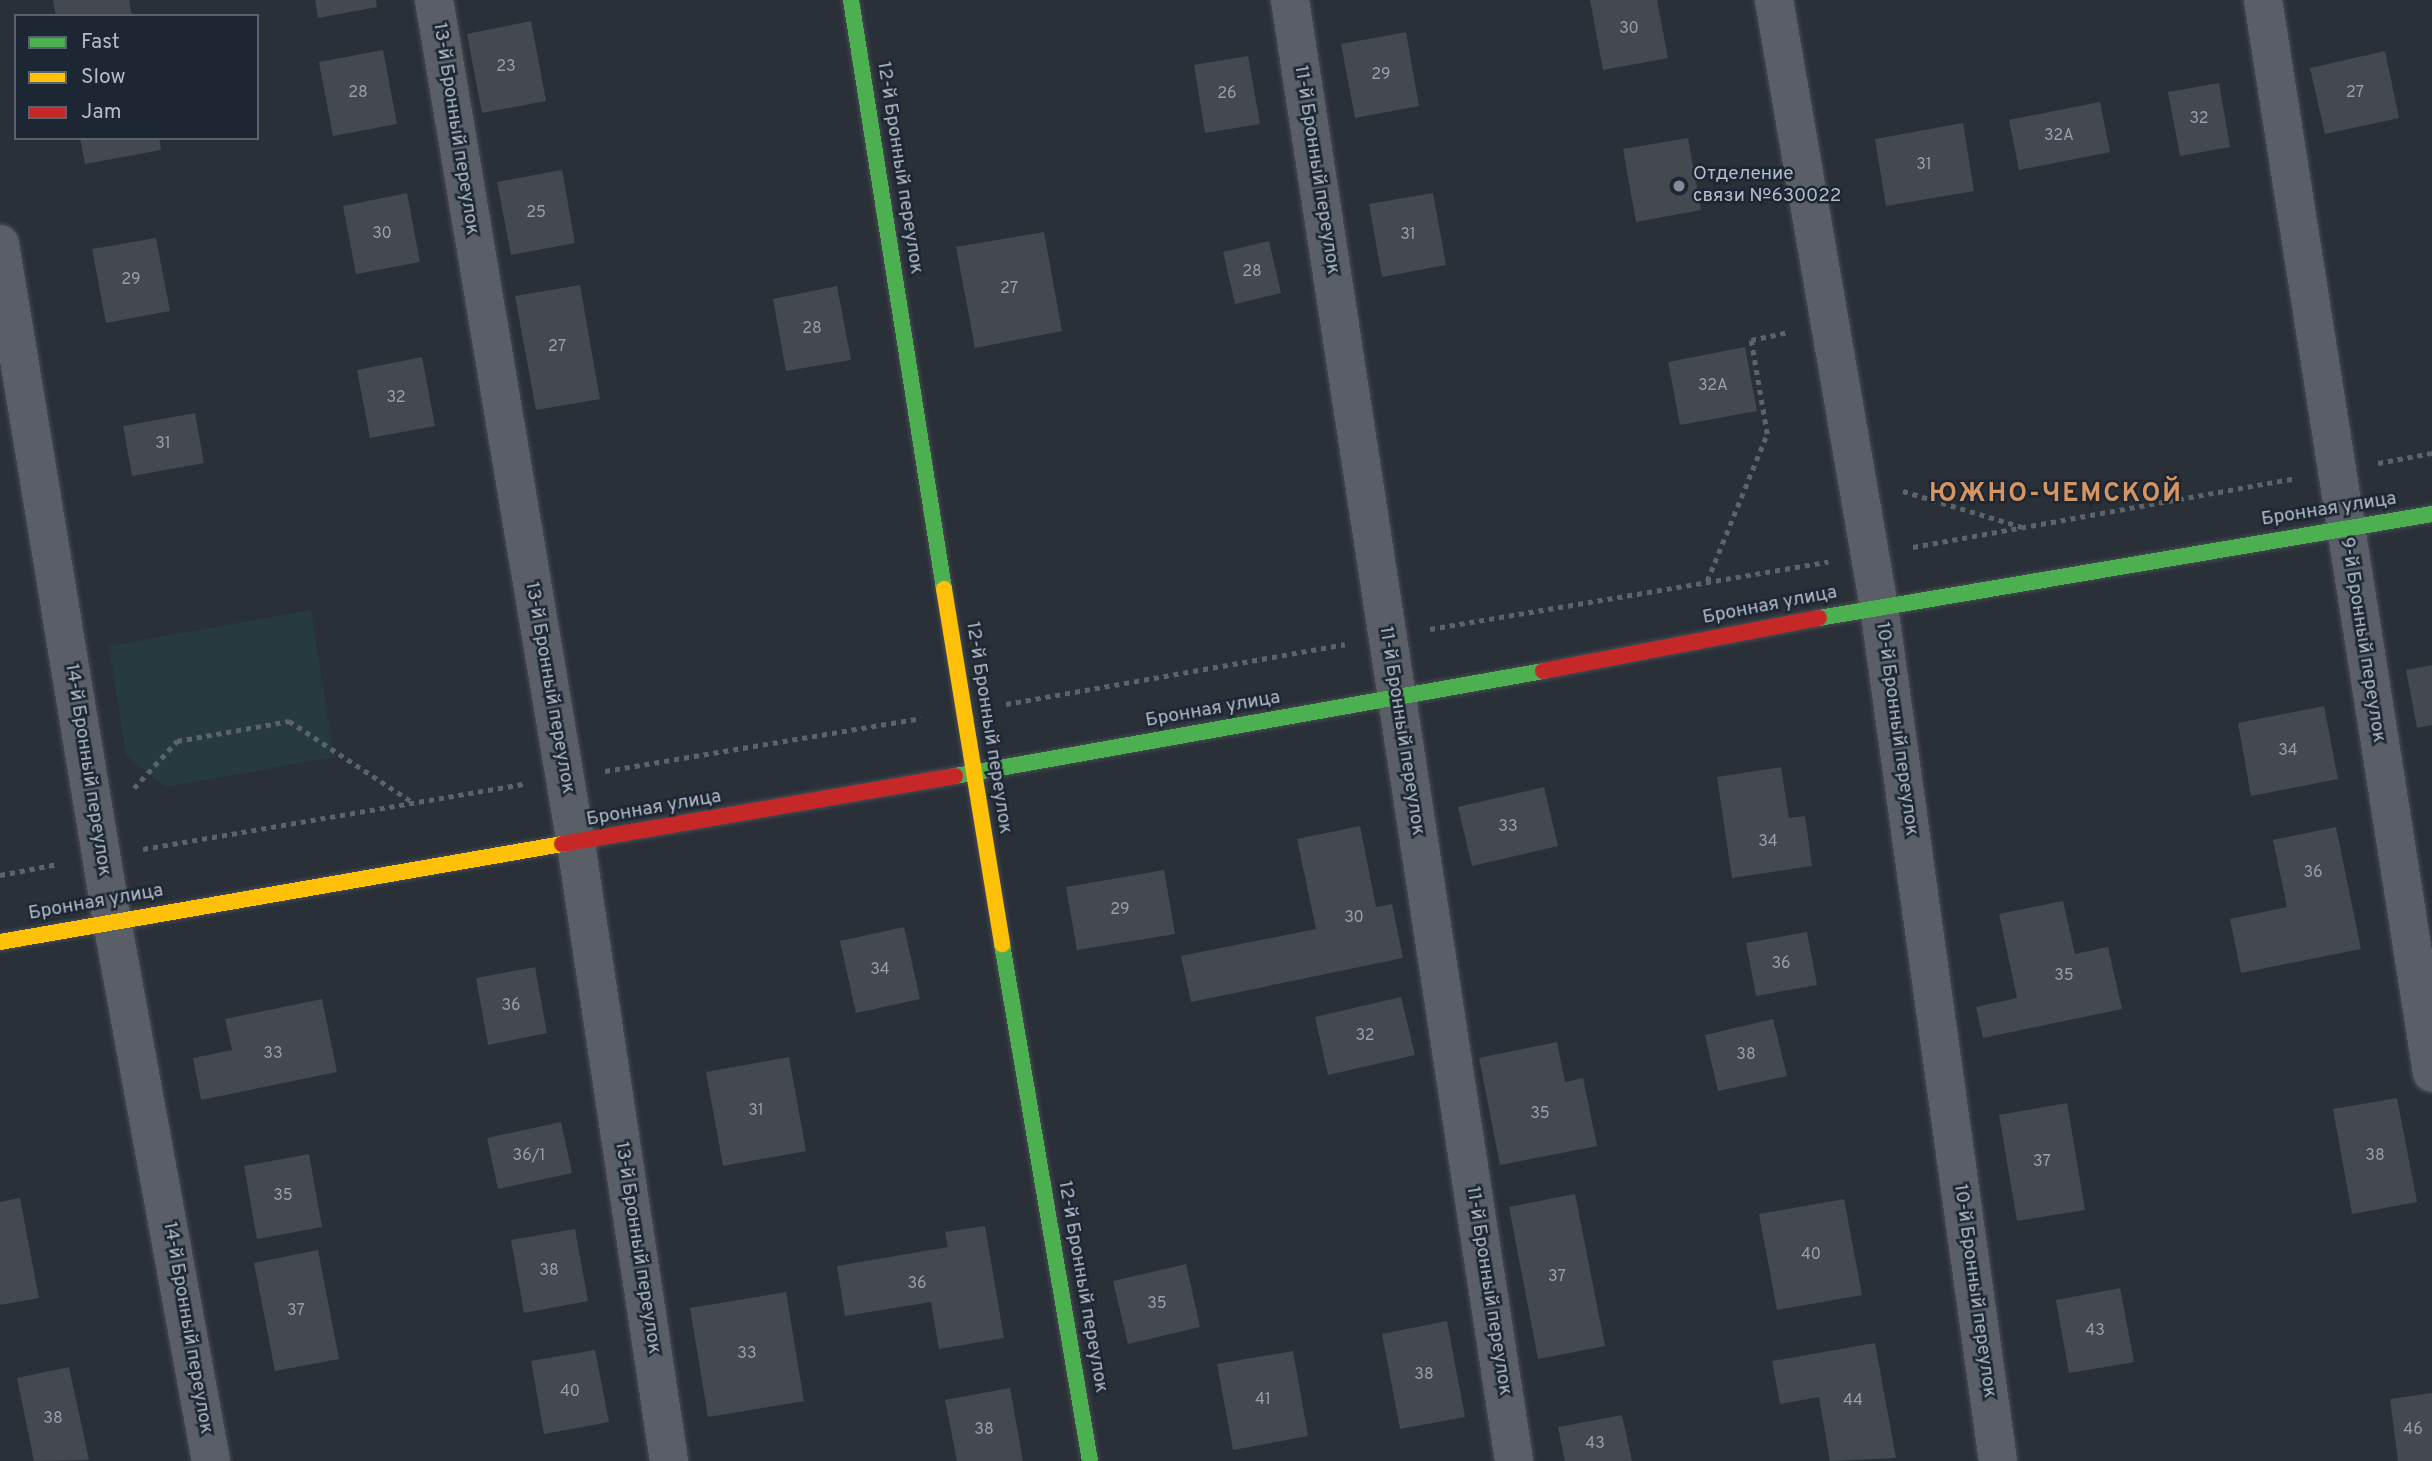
<!DOCTYPE html>
<meta charset="utf-8">
<style>
body{margin:0}
#map{position:relative;width:2432px;height:1461px;overflow:hidden;background:#2a3038;font-family:Overpass,sans-serif}
div>[style]{position:absolute}
.green>*{inset:0;background:#273a3e}
.building>*{inset:0;background:#444950}
.path>*{height:4.5px;margin-top:-2.25px;transform-origin:0;background:repeating-linear-gradient(90deg,#5d636a 0 5px,transparent 0 10px)}
.roads{filter:drop-shadow(0 0 2px #484c53) drop-shadow(0 0 2px #484c53)}
.street>*{height:38px;margin:-19px;padding:0 19px;transform-origin:19px;border-radius:19px;background:#5a5e66}
.fast>*{height:16px;margin:-8px;padding:0 8px;transform-origin:8px;border-radius:8px;background:#4caf50}
.slow>*{height:16px;margin:-8px;padding:0 8px;transform-origin:8px;border-radius:8px;background:#ffc107}
.jam>*{height:16px;margin:-8px;padding:0 8px;transform-origin:8px;border-radius:8px;background:#c62828}
.dots>*{width:19px;height:19px;translate:-50% -50%;box-sizing:border-box;border:4px solid #1d2633;border-radius:50%}
span{translate:-50% -50%;white-space:nowrap;text-align:center;line-height:1.15;-webkit-text-stroke:5px #1d2633;paint-order:stroke}
.number-label{font-size:16px;color:#989fab}
.number-label span{-webkit-text-stroke-width:0}
.street-label{font-size:19px;color:#b4bcc9}
.poi-label{font-size:19px;color:#b4bcc9}
.left{translate:0 -50%;text-align:left}
.district-label{font-size:26px;color:#d59563;font-weight:700;letter-spacing:2px}
.legend{position:absolute;left:14px;top:14px;width:245px;height:126px;box-sizing:border-box;background:#1d2633;border:2px solid #59626f;margin:0;padding:9px 12px;list-style:none;font-size:21px;color:#b4bcc9}
.legend li{display:flex;align-items:center;gap:14px;height:35px}
.legend b{width:35px;border:2px solid #59626f}
</style>
<div id="map">
<div class="green">
<i style="clip-path:polygon(311px 610px,334px 757px,166px 787px,126px 756px,109px 646px)"></i>
</div>
<div class="building">
<i style="clip-path:polygon(53px 0,129px 0,132px 16px,56px 16px)"></i>
<i style="clip-path:polygon(315px 0,376px 0,377px 7px,318px 18px)"></i>
<i style="clip-path:polygon(1590px 0,1657px 0,1668px 58px,1603px 70px)"></i>
<i style="clip-path:polygon(531px 21px,546px 101px,482px 113px,467px 34px)"></i>
<i style="clip-path:polygon(1406px 32px,1419px 106px,1355px 118px,1341px 44px)"></i>
<i style="clip-path:polygon(383px 50px,397px 124px,333px 136px,319px 62px)"></i>
<i style="clip-path:polygon(2385px 51px,2399px 118px,2325px 134px,2310px 68px)"></i>
<i style="clip-path:polygon(1248px 56px,1260px 124px,1205px 133px,1194px 65px)"></i>
<i style="clip-path:polygon(2219px 83px,2230px 147px,2180px 156px,2168px 92px)"></i>
<i style="clip-path:polygon(2100px 102px,2110px 152px,2019px 170px,2009px 120px)"></i>
<i style="clip-path:polygon(1963px 123px,1974px 191px,1886px 206px,1875px 139px)"></i>
<i style="clip-path:polygon(80px 138px,159px 138px,161px 150px,85px 164px)"></i>
<i style="clip-path:polygon(1688px 138px,1701px 210px,1636px 222px,1623px 149px)"></i>
<i style="clip-path:polygon(562px 170px,575px 243px,511px 255px,497px 182px)"></i>
<i style="clip-path:polygon(407px 193px,420px 262px,356px 274px,343px 206px)"></i>
<i style="clip-path:polygon(1433px 193px,1446px 265px,1382px 277px,1369px 204px)"></i>
<i style="clip-path:polygon(1044px 232px,1062px 331px,975px 348px,956px 247px)"></i>
<i style="clip-path:polygon(156px 238px,170px 311px,106px 323px,92px 249px)"></i>
<i style="clip-path:polygon(1269px 241px,1281px 293px,1235px 304px,1223px 252px)"></i>
<i style="clip-path:polygon(580px 285px,600px 399px,536px 410px,515px 296px)"></i>
<i style="clip-path:polygon(837px 286px,851px 360px,786px 371px,773px 299px)"></i>
<i style="clip-path:polygon(1745px 347px,1757px 411px,1680px 425px,1668px 362px)"></i>
<i style="clip-path:polygon(422px 357px,435px 426px,370px 438px,357px 370px)"></i>
<i style="clip-path:polygon(195px 413px,204px 463px,132px 476px,123px 426px)"></i>
<i style="clip-path:polygon(2432px 665px,2432px 725px,2417px 728px,2406px 670px)"></i>
<i style="clip-path:polygon(2324px 706px,2338px 779px,2251px 796px,2238px 723px)"></i>
<i style="clip-path:polygon(1781px 767px,1789px 818px,1805px 816px,1812px 866px,1732px 878px,1717px 777px)"></i>
<i style="clip-path:polygon(1544px 787px,1558px 846px,1472px 866px,1458px 807px)"></i>
<i style="clip-path:polygon(1360px 826px,1376px 907px,1392px 904px,1403px 958px,1191px 1002px,1181px 956px,1316px 929px,1297px 839px)"></i>
<i style="clip-path:polygon(2336px 827px,2361px 949px,2241px 973px,2230px 919px,2287px 907px,2273px 840px)"></i>
<i style="clip-path:polygon(1164px 870px,1175px 934px,1077px 950px,1066px 887px)"></i>
<i style="clip-path:polygon(2063px 901px,2075px 954px,2108px 947px,2122px 1009px,1983px 1038px,1976px 1007px,2017px 998px,1999px 914px)"></i>
<i style="clip-path:polygon(904px 927px,920px 999px,856px 1013px,840px 941px)"></i>
<i style="clip-path:polygon(1807px 932px,1817px 985px,1756px 996px,1746px 943px)"></i>
<i style="clip-path:polygon(535px 967px,547px 1033px,488px 1045px,476px 978px)"></i>
<i style="clip-path:polygon(1401px 997px,1415px 1055px,1328px 1075px,1315px 1017px)"></i>
<i style="clip-path:polygon(322px 999px,337px 1072px,201px 1100px,193px 1058px,232px 1050px,225px 1019px)"></i>
<i style="clip-path:polygon(1773px 1019px,1787px 1076px,1718px 1091px,1705px 1035px)"></i>
<i style="clip-path:polygon(1557px 1042px,1565px 1082px,1583px 1078px,1597px 1146px,1500px 1165px,1479px 1058px)"></i>
<i style="clip-path:polygon(789px 1057px,806px 1151px,723px 1166px,706px 1072px)"></i>
<i style="clip-path:polygon(2397px 1098px,2417px 1202px,2352px 1214px,2333px 1109px)"></i>
<i style="clip-path:polygon(2067px 1103px,2085px 1210px,2017px 1221px,1999px 1115px)"></i>
<i style="clip-path:polygon(561px 1122px,572px 1173px,498px 1189px,487px 1138px)"></i>
<i style="clip-path:polygon(309px 1154px,322px 1227px,257px 1239px,244px 1166px)"></i>
<i style="clip-path:polygon(1575px 1194px,1605px 1346px,1538px 1359px,1509px 1207px)"></i>
<i style="clip-path:polygon(20px 1198px,39px 1298px,0 1305px,0 1202px)"></i>
<i style="clip-path:polygon(1844px 1199px,1862px 1295px,1777px 1310px,1759px 1214px)"></i>
<i style="clip-path:polygon(985px 1226px,1004px 1338px,939px 1349px,931px 1302px,845px 1316px,837px 1266px,948px 1247px,945px 1232px)"></i>
<i style="clip-path:polygon(575px 1229px,588px 1301px,524px 1313px,511px 1240px)"></i>
<i style="clip-path:polygon(318px 1250px,339px 1359px,275px 1371px,254px 1263px)"></i>
<i style="clip-path:polygon(1186px 1264px,1200px 1327px,1128px 1344px,1113px 1281px)"></i>
<i style="clip-path:polygon(2120px 1288px,2134px 1362px,2069px 1373px,2056px 1300px)"></i>
<i style="clip-path:polygon(786px 1292px,804px 1401px,708px 1417px,690px 1308px)"></i>
<i style="clip-path:polygon(1447px 1321px,1465px 1417px,1400px 1429px,1382px 1334px)"></i>
<i style="clip-path:polygon(1875px 1343px,1896px 1458px,1830px 1461px,1819px 1397px,1780px 1404px,1772px 1361px)"></i>
<i style="clip-path:polygon(595px 1350px,609px 1422px,544px 1434px,531px 1361px)"></i>
<i style="clip-path:polygon(1293px 1351px,1308px 1436px,1233px 1450px,1217px 1364px)"></i>
<i style="clip-path:polygon(69px 1367px,89px 1460px,34px 1461px,17px 1378px)"></i>
<i style="clip-path:polygon(1010px 1388px,1023px 1461px,957px 1461px,945px 1400px)"></i>
<i style="clip-path:polygon(2432px 1393px,2432px 1461px,2398px 1461px,2390px 1399px)"></i>
<i style="clip-path:polygon(1622px 1415px,1632px 1461px,1565px 1461px,1558px 1427px)"></i>
</div>
<div class="path">
<i style="left:2378px;top:463px;width:55px;rotate:-10.5deg"></i>
<i style="left:1903px;top:491px;width:124px;rotate:16.8deg"></i>
<i style="left:1913px;top:547px;width:390px;rotate:-10.2deg"></i>
<i style="left:1707px;top:581px;width:159px;rotate:-67.8deg"></i>
<i style="left:1767px;top:434px;width:95px;rotate:-99.7deg"></i>
<i style="left:1751px;top:340px;width:38px;rotate:-12deg"></i>
<i style="left:1430px;top:629px;width:404px;rotate:-9.6deg"></i>
<i style="left:1006px;top:704px;width:344px;rotate:-10deg"></i>
<i style="left:605px;top:771px;width:320px;rotate:-9.5deg"></i>
<i style="left:134px;top:788px;width:64px;rotate:-47.5deg"></i>
<i style="left:177px;top:741px;width:114px;rotate:-10.1deg"></i>
<i style="left:289px;top:721px;width:149px;rotate:33.3deg"></i>
<i style="left:143px;top:849px;width:387px;rotate:-9.7deg"></i>
<i style="left:0;top:875px;width:59px;rotate:-10.7deg"></i>
</div>
<div class="roads">
<div class="street">
<i style="left:434px;top:0;width:856px;rotate:80.45deg"></i>
<i style="left:576px;top:844px;width:624px;rotate:81.43deg"></i>
<i style="left:1290px;top:0;width:1478px;rotate:81.28deg"></i>
<i style="left:1774px;top:0;width:616px;rotate:80.19deg"></i>
<i style="left:1879px;top:607px;width:862px;rotate:82.07deg"></i>
<i style="left:2263px;top:0;width:1086px;rotate:81.05deg"></i>
<i style="left:0;top:244px;width:686px;rotate:80.61deg"></i>
<i style="left:112px;top:921px;width:549px;rotate:79.61deg"></i>
</div>
<div class="fast">
<i style="left:851px;top:0;width:596px;rotate:81.03deg"></i>
<i style="left:1819px;top:618px;width:622px;rotate:-9.63deg"></i>
<i style="left:955px;top:776px;width:597px;rotate:-10.12deg"></i>
<i style="left:1002px;top:944px;width:524px;rotate:80.34deg"></i>
</div>
<div class="slow">
<i style="left:944px;top:589px;width:360px;rotate:80.7deg"></i>
<i style="left:0;top:942px;width:570px;rotate:-9.89deg"></i>
</div>
<div class="jam">
<i style="left:1543px;top:671px;width:281px;rotate:-10.9deg"></i>
<i style="left:562px;top:844px;width:399px;rotate:-9.8deg"></i>
</div>
</div>
<div class="dots">
<i style="left:1679px;top:186px;background:#848b96"></i>
</div>
<div class="number-label">
<span style="left:1629px;top:29px">30</span>
<span style="left:506px;top:67px">23</span>
<span style="left:1381px;top:75px">29</span>
<span style="left:358px;top:93px">28</span>
<span style="left:2355px;top:93px">27</span>
<span style="left:1227px;top:94px">26</span>
<span style="left:2199px;top:119px">32</span>
<span style="left:2059px;top:136px">32А</span>
<span style="left:1924px;top:165px">31</span>
<span style="left:536px;top:213px">25</span>
<span style="left:382px;top:234px">30</span>
<span style="left:1408px;top:235px">31</span>
<span style="left:1252px;top:272px">28</span>
<span style="left:131px;top:280px">29</span>
<span style="left:1009px;top:289px">27</span>
<span style="left:812px;top:329px">28</span>
<span style="left:557px;top:347px">27</span>
<span style="left:1713px;top:386px">32А</span>
<span style="left:396px;top:398px">32</span>
<span style="left:163px;top:444px">31</span>
<span style="left:2288px;top:751px">34</span>
<span style="left:1508px;top:827px">33</span>
<span style="left:1768px;top:842px">34</span>
<span style="left:2313px;top:873px">36</span>
<span style="left:1120px;top:910px">29</span>
<span style="left:1354px;top:918px">30</span>
<span style="left:1781px;top:964px">36</span>
<span style="left:880px;top:970px">34</span>
<span style="left:2064px;top:976px">35</span>
<span style="left:511px;top:1006px">36</span>
<span style="left:1365px;top:1036px">32</span>
<span style="left:273px;top:1054px">33</span>
<span style="left:1746px;top:1055px">38</span>
<span style="left:756px;top:1111px">31</span>
<span style="left:1540px;top:1114px">35</span>
<span style="left:529px;top:1156px">36/1</span>
<span style="left:2375px;top:1156px">38</span>
<span style="left:2042px;top:1162px">37</span>
<span style="left:283px;top:1196px">35</span>
<span style="left:1811px;top:1255px">40</span>
<span style="left:549px;top:1271px">38</span>
<span style="left:1557px;top:1277px">37</span>
<span style="left:917px;top:1284px">36</span>
<span style="left:1157px;top:1304px">35</span>
<span style="left:296px;top:1311px">37</span>
<span style="left:2095px;top:1331px">43</span>
<span style="left:747px;top:1354px">33</span>
<span style="left:1424px;top:1375px">38</span>
<span style="left:570px;top:1392px">40</span>
<span style="left:1263px;top:1400px">41</span>
<span style="left:1853px;top:1401px">44</span>
<span style="left:53px;top:1419px">38</span>
<span style="left:984px;top:1430px">38</span>
<span style="left:2413px;top:1430px">46</span>
<span style="left:1595px;top:1444px">43</span>
</div>
<div class="street-label">
<span style="left:455px;top:129px;rotate:81deg">13-й Бронный переулок</span>
<span style="left:899px;top:168px;rotate:81deg">12-й Бронный переулок</span>
<span style="left:1316px;top:170px;rotate:81deg">11-й Бронный переулок</span>
<span style="left:2329px;top:510px;rotate:-9deg">Бронная улица</span>
<span style="left:1770px;top:606px;rotate:-11deg">Бронная улица</span>
<span style="left:2362px;top:640px;rotate:81deg">9-й Бронный переулок</span>
<span style="left:549px;top:688px;rotate:80deg">13-й Бронный переулок</span>
<span style="left:1213px;top:710px;rotate:-10deg">Бронная улица</span>
<span style="left:988px;top:728px;rotate:81deg">12-й Бронный переулок</span>
<span style="left:1896px;top:729px;rotate:82deg">10-й Бронный переулок</span>
<span style="left:1401px;top:731px;rotate:81deg">11-й Бронный переулок</span>
<span style="left:87px;top:770px;rotate:81deg">14-й Бронный переулок</span>
<span style="left:654px;top:809px;rotate:-10deg">Бронная улица</span>
<span style="left:96px;top:903px;rotate:-10deg">Бронная улица</span>
<span style="left:637px;top:1248px;rotate:81deg">13-й Бронный переулок</span>
<span style="left:1082px;top:1287px;rotate:80deg">12-й Бронный переулок</span>
<span style="left:1488px;top:1291px;rotate:81deg">11-й Бронный переулок</span>
<span style="left:1974px;top:1291px;rotate:82deg">10-й Бронный переулок</span>
<span style="left:187px;top:1328px;rotate:80deg">14-й Бронный переулок</span>
</div>
<div class="poi-label">
<span class="left" style="left:1693px;top:186px">Отделение<br>связи №630022</span>
</div>
<div class="district-label">
<span style="left:2056px;top:495px">ЮЖНО-ЧЕМСКОЙ</span>
</div>
<ul class="legend">
<li><b style="height:9px;background:#4caf50"></b>Fast</li>
<li><b style="height:9px;background:#ffc107"></b>Slow</li>
<li><b style="height:9px;background:#c62828"></b>Jam</li>
</ul>
</div>
